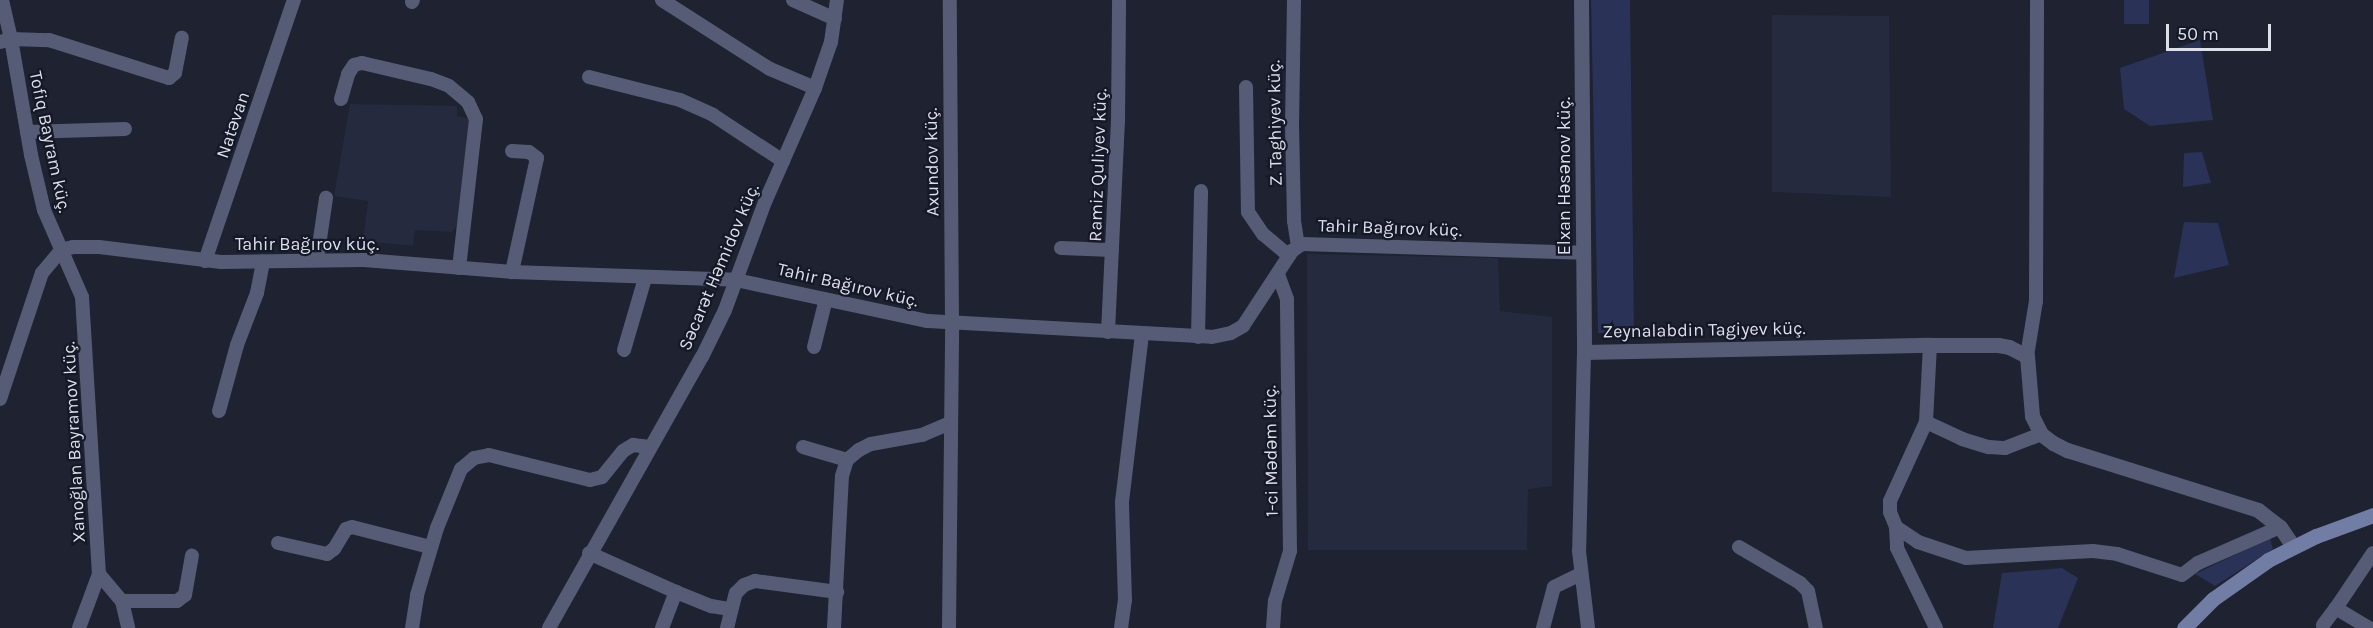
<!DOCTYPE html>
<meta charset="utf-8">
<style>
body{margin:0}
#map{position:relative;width:2373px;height:628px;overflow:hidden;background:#1e2231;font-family:Karla,sans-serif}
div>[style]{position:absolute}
.built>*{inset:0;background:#252a3f}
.green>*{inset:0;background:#2a3257}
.minor>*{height:14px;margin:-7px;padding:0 7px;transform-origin:7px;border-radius:7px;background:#565c76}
.tertiary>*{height:15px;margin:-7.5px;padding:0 7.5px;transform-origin:7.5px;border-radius:7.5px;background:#565c76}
.secondary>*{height:15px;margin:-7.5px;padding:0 7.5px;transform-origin:7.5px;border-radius:7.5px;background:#727da6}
span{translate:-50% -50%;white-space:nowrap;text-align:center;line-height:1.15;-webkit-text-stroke:4.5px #151827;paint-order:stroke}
.street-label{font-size:18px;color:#dddfea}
.scale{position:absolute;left:2166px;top:24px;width:105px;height:27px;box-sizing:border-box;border:3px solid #dddfea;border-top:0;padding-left:8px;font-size:18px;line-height:21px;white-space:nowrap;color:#dddfea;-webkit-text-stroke:4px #151827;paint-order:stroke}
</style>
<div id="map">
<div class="built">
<i style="clip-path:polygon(1772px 15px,1889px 16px,1891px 197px,1772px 192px)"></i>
<i style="clip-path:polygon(350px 104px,457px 106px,457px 116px,470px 119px,462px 218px,452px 232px,415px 230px,413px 246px,363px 241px,368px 201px,334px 196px)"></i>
<i style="clip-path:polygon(1307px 254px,1498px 258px,1500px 311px,1552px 317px,1552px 486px,1528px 489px,1527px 550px,1308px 550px)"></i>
</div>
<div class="green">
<i style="clip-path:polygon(1591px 0,1630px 0,1634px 334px,1598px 333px)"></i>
<i style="clip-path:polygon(2124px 0,2149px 0,2149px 24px,2124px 24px)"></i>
<i style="clip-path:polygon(2200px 40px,2213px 120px,2150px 126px,2124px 109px,2120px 68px)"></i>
<i style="clip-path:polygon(2202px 152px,2211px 183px,2183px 187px,2184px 153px)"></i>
<i style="clip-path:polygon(2184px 222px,2218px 223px,2229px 265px,2174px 278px)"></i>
<i style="clip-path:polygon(2270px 538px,2273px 549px,2215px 586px,2195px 574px)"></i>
<i style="clip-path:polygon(2062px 568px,2078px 578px,2058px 628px,1993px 628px,2002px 573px)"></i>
</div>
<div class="minor">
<i style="left:2px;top:0;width:40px;rotate:77deg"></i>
<i style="left:11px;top:39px;width:118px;rotate:80.2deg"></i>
<i style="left:31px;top:155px;width:57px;rotate:76.7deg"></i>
<i style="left:44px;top:210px;width:95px;rotate:66.4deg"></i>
<i style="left:82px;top:297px;width:278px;rotate:86.5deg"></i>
<i style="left:99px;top:574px;width:35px;rotate:50deg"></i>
<i style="left:122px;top:601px;width:28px;rotate:77deg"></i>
<i style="left:662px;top:0;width:128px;rotate:32.6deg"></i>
<i style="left:770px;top:69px;width:49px;rotate:22.9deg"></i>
<i style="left:793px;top:0;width:46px;rotate:24.3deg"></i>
<i style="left:1294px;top:0;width:124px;rotate:90.9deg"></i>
<i style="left:1292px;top:124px;width:97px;rotate:88.8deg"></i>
<i style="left:1294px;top:221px;width:25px;rotate:81deg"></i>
<i style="left:412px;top:2px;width:2px;rotate:-63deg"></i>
<i style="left:0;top:42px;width:11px;rotate:-15deg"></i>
<i style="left:11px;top:39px;width:38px;rotate:2deg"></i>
<i style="left:49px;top:40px;width:126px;rotate:17.6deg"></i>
<i style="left:169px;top:78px;width:8px;rotate:-40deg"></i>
<i style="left:175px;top:73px;width:36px;rotate:-79deg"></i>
<i style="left:589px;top:77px;width:94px;rotate:14.2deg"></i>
<i style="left:680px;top:100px;width:36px;rotate:24deg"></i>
<i style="left:713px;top:115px;width:84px;rotate:33.3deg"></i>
<i style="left:1246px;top:87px;width:125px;rotate:89.1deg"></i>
<i style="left:1248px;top:212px;width:27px;rotate:56deg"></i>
<i style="left:1263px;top:234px;width:34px;rotate:40deg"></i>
<i style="left:341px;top:99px;width:26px;rotate:-74deg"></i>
<i style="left:348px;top:74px;width:11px;rotate:-56deg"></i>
<i style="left:354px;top:65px;width:8px;rotate:-14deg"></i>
<i style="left:362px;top:63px;width:71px;rotate:13.1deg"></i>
<i style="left:431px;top:79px;width:19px;rotate:21deg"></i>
<i style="left:449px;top:86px;width:25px;rotate:40deg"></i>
<i style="left:468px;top:102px;width:19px;rotate:65deg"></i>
<i style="left:476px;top:119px;width:150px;rotate:96.5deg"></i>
<i style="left:27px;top:132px;width:98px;rotate:-1.8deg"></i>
<i style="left:512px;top:151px;width:17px;rotate:3deg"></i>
<i style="left:529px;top:152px;width:10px;rotate:37deg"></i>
<i style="left:537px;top:158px;width:117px;rotate:102.4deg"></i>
<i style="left:1061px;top:248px;width:51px;rotate:2.2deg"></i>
<i style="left:317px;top:259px;width:62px;rotate:-81.6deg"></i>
<i style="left:205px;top:261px;width:276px;rotate:-71.2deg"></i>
<i style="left:1108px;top:332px;width:211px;rotate:-87.3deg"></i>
<i style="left:1118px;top:121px;width:121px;rotate:-89.5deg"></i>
<i style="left:1198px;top:337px;width:146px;rotate:-88.8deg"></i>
<i style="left:1930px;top:345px;width:77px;rotate:93deg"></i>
<i style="left:1926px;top:422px;width:87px;rotate:114.5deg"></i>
<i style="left:1890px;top:501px;width:11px;rotate:90deg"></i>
<i style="left:1890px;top:512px;width:16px;rotate:68deg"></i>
<i style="left:1896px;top:527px;width:27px;rotate:34deg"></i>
<i style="left:1918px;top:542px;width:51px;rotate:18.4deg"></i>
<i style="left:1966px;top:558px;width:127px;rotate:-3.2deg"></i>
<i style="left:2093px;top:551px;width:24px;rotate:7deg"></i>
<i style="left:2117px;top:554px;width:68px;rotate:17.9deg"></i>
<i style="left:2182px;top:575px;width:20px;rotate:-37deg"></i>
<i style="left:2198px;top:563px;width:90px;rotate:-23.7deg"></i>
<i style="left:814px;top:347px;width:49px;rotate:-76deg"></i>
<i style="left:624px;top:350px;width:75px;rotate:-73.7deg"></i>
<i style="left:1584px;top:352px;width:199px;rotate:91.4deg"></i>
<i style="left:1579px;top:551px;width:78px;rotate:83.3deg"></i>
<i style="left:2027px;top:356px;width:56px;rotate:-80.7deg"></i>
<i style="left:2036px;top:301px;width:301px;rotate:-89.8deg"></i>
<i style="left:0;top:399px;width:133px;rotate:-71.6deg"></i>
<i style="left:42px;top:273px;width:30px;rotate:-50deg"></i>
<i style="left:61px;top:250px;width:12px;rotate:-14deg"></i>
<i style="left:73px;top:247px;width:26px"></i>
<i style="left:99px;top:247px;width:123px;rotate:7deg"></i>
<i style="left:221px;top:262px;width:143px;rotate:-0.8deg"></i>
<i style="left:364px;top:260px;width:148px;rotate:4.6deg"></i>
<i style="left:512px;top:272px;width:224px;rotate:2deg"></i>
<i style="left:736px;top:280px;width:196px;rotate:12.1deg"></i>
<i style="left:928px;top:321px;width:284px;rotate:3.2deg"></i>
<i style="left:1212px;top:337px;width:19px;rotate:-12deg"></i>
<i style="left:1231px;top:333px;width:14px;rotate:-30deg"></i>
<i style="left:1243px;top:326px;width:90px;rotate:-56.8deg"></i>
<i style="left:1292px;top:251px;width:12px;rotate:-35deg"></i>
<i style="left:1302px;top:244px;width:282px;rotate:1.8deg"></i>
<i style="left:219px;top:411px;width:68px;rotate:-74.7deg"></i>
<i style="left:237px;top:345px;width:56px;rotate:-69deg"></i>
<i style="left:257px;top:293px;width:32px;rotate:-79deg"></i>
<i style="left:1926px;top:422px;width:40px;rotate:25deg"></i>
<i style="left:1962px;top:439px;width:28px;rotate:17deg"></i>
<i style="left:1989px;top:447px;width:16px;rotate:4deg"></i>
<i style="left:2005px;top:448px;width:39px;rotate:-21deg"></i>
<i style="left:803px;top:447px;width:46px;rotate:16.5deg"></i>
<i style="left:1896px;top:527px;width:21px;rotate:87deg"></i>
<i style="left:1897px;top:548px;width:89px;rotate:64deg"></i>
<i style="left:278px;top:543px;width:50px;rotate:12.7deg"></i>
<i style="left:327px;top:554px;width:9px;rotate:-36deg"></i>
<i style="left:334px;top:549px;width:23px;rotate:-59deg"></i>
<i style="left:346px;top:529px;width:6px;rotate:-18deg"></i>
<i style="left:352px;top:527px;width:81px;rotate:14.4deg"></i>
<i style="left:1739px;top:547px;width:71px;rotate:30.5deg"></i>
<i style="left:1800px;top:583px;width:11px;rotate:45deg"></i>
<i style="left:1808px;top:591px;width:38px;rotate:78deg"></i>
<i style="left:589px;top:553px;width:95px;rotate:24.1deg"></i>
<i style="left:676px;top:592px;width:38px;rotate:22deg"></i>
<i style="left:711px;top:606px;width:18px;rotate:9deg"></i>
<i style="left:122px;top:601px;width:55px"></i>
<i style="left:177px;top:601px;width:10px;rotate:-37deg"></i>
<i style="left:185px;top:595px;width:40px;rotate:-80deg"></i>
<i style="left:2323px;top:625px;width:21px;rotate:-53deg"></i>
<i style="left:79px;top:628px;width:58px;rotate:-69.7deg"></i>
<i style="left:412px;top:628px;width:33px;rotate:-81deg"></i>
<i style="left:417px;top:595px;width:70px;rotate:-73.4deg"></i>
<i style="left:437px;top:528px;width:64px;rotate:-67.9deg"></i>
<i style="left:461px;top:469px;width:17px;rotate:-40deg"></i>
<i style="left:474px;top:458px;width:15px;rotate:-11deg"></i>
<i style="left:489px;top:455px;width:104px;rotate:13.9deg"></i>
<i style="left:590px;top:480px;width:12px;rotate:-14deg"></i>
<i style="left:602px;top:477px;width:33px;rotate:-51deg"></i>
<i style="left:623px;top:451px;width:12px;rotate:-31deg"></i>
<i style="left:633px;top:445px;width:17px;rotate:7deg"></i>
<i style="left:549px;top:628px;width:311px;rotate:-60.6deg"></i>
<i style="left:702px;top:357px;width:52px;rotate:-63.9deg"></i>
<i style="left:725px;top:310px;width:115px;rotate:-69.7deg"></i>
<i style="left:765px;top:202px;width:124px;rotate:-66.3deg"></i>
<i style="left:815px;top:88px;width:49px;rotate:-70.8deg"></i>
<i style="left:831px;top:42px;width:42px;rotate:-81.9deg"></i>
<i style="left:662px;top:628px;width:39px;rotate:-69deg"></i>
<i style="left:727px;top:628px;width:36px;rotate:-76deg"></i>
<i style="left:736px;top:593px;width:11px;rotate:-45deg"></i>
<i style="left:744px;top:585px;width:12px;rotate:-20deg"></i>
<i style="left:755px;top:581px;width:83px;rotate:7.6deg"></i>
<i style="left:834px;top:628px;width:152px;rotate:-87deg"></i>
<i style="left:842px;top:476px;width:17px;rotate:-73deg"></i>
<i style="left:847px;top:460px;width:16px;rotate:-40deg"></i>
<i style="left:859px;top:450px;width:13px;rotate:-27deg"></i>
<i style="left:871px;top:444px;width:52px;rotate:-10deg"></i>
<i style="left:922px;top:435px;width:30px;rotate:-23deg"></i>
<i style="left:949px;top:628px;width:305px;rotate:-89.4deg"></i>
<i style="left:952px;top:323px;width:323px;rotate:-90.4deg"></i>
<i style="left:1121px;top:628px;width:28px;rotate:-82deg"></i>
<i style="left:1125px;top:600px;width:98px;rotate:-91.8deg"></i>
<i style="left:1122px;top:502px;width:169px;rotate:-83.2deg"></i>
<i style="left:1273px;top:628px;width:27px;rotate:-86deg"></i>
<i style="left:1275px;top:601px;width:52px;rotate:-73.3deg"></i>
<i style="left:1290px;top:551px;width:252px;rotate:-90.7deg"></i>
<i style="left:1287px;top:299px;width:27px;rotate:-110deg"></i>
<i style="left:1543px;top:628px;width:42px;rotate:-75deg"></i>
<i style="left:1554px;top:587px;width:30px;rotate:-26deg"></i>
<i style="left:2369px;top:628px;width:39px;rotate:-149deg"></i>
<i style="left:2336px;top:608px;width:66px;rotate:-56.1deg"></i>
</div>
<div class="tertiary">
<i style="left:1581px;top:0;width:352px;rotate:89.5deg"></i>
<i style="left:1584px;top:352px;width:346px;rotate:-1.2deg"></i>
<i style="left:1930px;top:345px;width:68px"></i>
<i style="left:1998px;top:345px;width:11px;rotate:10deg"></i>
<i style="left:2009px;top:347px;width:20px;rotate:27deg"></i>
<i style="left:2027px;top:356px;width:60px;rotate:85.2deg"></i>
<i style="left:2032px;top:416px;width:20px;rotate:63deg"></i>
<i style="left:2041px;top:434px;width:15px;rotate:37deg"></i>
<i style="left:2053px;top:443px;width:16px;rotate:27deg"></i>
<i style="left:2067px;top:450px;width:200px;rotate:17.4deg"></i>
<i style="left:2258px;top:510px;width:28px;rotate:38deg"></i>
<i style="left:2280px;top:527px;width:23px;rotate:56deg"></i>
</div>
<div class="secondary">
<i style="left:2184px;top:628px;width:41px;rotate:-45deg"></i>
<i style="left:2213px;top:599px;width:67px;rotate:-35.3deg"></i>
<i style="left:2268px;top:560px;width:54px;rotate:-26.6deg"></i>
<i style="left:2316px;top:536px;width:61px;rotate:-20.2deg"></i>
</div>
<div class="street-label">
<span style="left:1275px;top:123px;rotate:-91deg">Z. Taghiyev küç.</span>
<span style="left:233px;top:125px;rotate:-71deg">Natəvan</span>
<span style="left:50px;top:142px;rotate:78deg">Tofiq Bayram küç.</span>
<span style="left:932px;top:162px;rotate:-91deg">Axundov küç.</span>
<span style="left:1098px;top:165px;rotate:-88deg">Ramiz Quliyev küç.</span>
<span style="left:1564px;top:176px;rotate:-90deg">Elxan Həsənov küç.</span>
<span style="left:1390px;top:228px;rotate:2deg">Tahir Bağırov küç.</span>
<span style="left:307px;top:244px">Tahir Bağırov küç.</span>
<span style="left:719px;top:267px;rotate:-67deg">Səcarət Həmidov küç.</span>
<span style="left:848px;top:285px;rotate:13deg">Tahir Bağırov küç.</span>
<span style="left:1704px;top:330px;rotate:-1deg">Zeynalabdin Tagiyev küç.</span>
<span style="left:74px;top:442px;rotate:-93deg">Xanoğlan Bayramov küç.</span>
<span style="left:1271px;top:451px;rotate:-91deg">1-ci Mədəm küç.</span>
</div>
<div class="scale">50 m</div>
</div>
